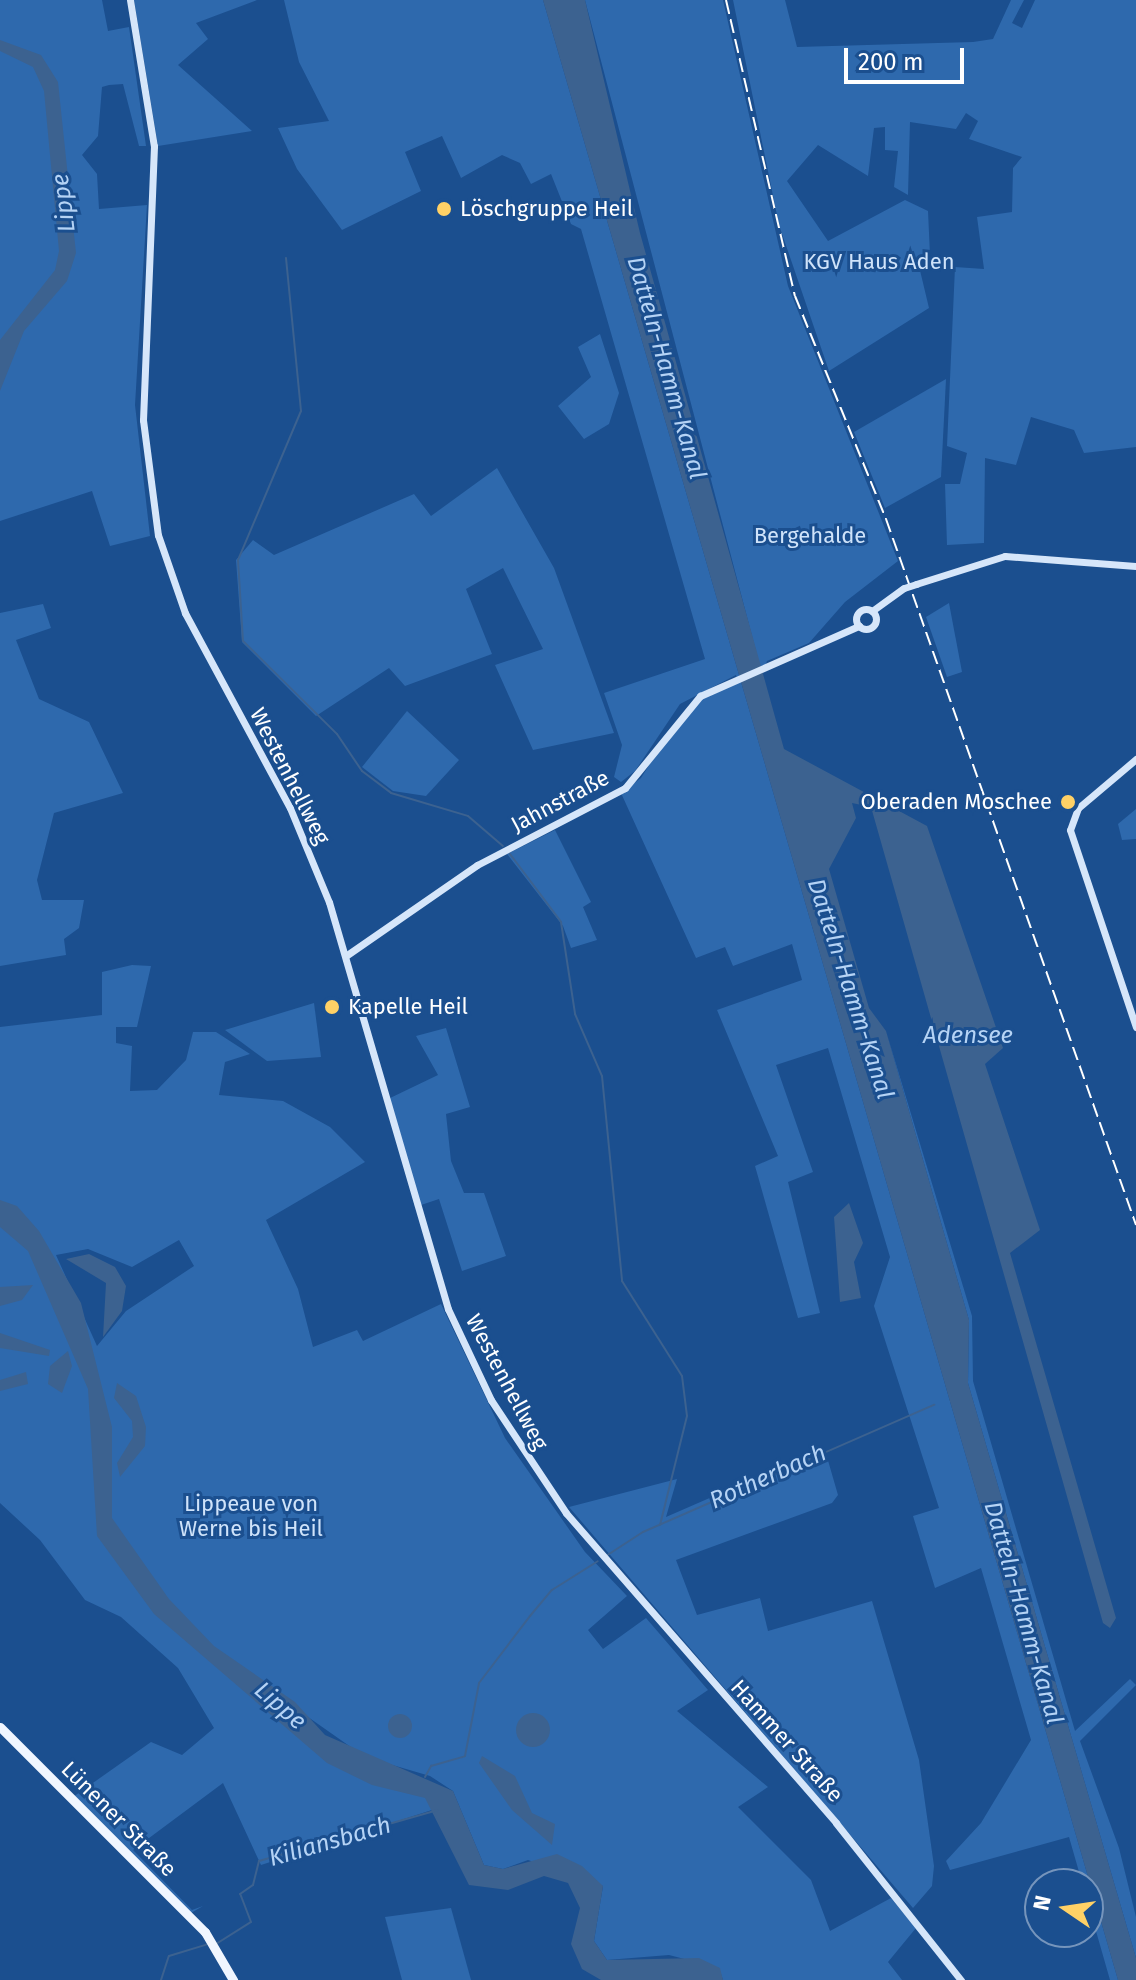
<!DOCTYPE html>
<meta charset="utf-8">
<style>
body{margin:0}
#map{position:relative;width:1136px;height:1980px;overflow:hidden;background:#1b4f8f;font-family:"Fira Sans",sans-serif}
div>[style]{position:absolute}
.green>*{inset:0;background:#2e69ad}
.water>*{inset:0;background:#3c6290}
.round{border-radius:50%}
.stream>*{height:2px;margin:-1px;padding:0 1px;transform-origin:1px;border-radius:1px;background:#3c6290}
.secondary>*{height:7px;margin:-3.5px;padding:0 3.5px;transform-origin:3.5px;border-radius:3.5px;background:#d6e6fa}
.secondary>.ring{margin:-3.5px;padding:0;box-sizing:content-box;background:none;border:7px solid #d6e6fa;border-radius:50%}
.primary>*{height:9px;margin:-4.5px;padding:0 4.5px;transform-origin:4.5px;border-radius:4.5px;background:#f0f6ff}
.rail>*{height:2px;margin-top:-1px;transform-origin:0;background:repeating-linear-gradient(90deg,#fff 0 14px,transparent 0 20px)}
.secondary-bridge>*{height:7px;margin:-3.5px;padding:0 3.5px;transform-origin:3.5px;border-radius:3.5px;background:#d6e6fa}
.dots>*{width:22px;height:22px;translate:-50% -50%;box-sizing:border-box;border:4px solid #1b4f8f;border-radius:50%}
span{translate:-50% -50%;white-space:nowrap;text-align:center;line-height:1.15;-webkit-text-stroke:6px #1b4f8f;paint-order:stroke}
.poi-label{font-size:22px;color:#fff}
.left{translate:0 -50%;text-align:left}
.right{translate:-100% -50%;text-align:right}
.park-label{font-size:22px;color:#cfe3fa}
.street-label{font-size:22px;color:#fff}
.water-label{font-size:24px;color:#b5d3f5;font-style:italic}
.north{position:absolute;left:1024px;top:1868px;width:80px;height:80px;box-sizing:border-box;background:#1b4f8f;border:2px solid #7695bc;border-radius:50%;rotate:283deg;font-size:22px;font-weight:700;line-height:32px;text-align:center;color:#fff}
.north::after{content:'';display:block;margin:auto;width:28px;height:36px;background:#ffd166;clip-path:polygon(50% 0,100% 100%,50% 72%,0 100%)}
.scale{position:absolute;left:844px;top:48px;width:120px;height:36px;box-sizing:border-box;border:4px solid #fff;border-top:0;padding-left:10px;font-size:24px;line-height:28px;white-space:nowrap;color:#fff;-webkit-text-stroke:6px #1b4f8f;paint-order:stroke}
</style>
<div id="map">
<div class="green">
<i style="clip-path:polygon(0 0,102px 0,108px 31px,129px 27px,146px 146px,139px 146px,123px 84px,109px 85px,102px 87px,98px 136px,82px 155px,97px 174px,99px 209px,147px 205px,135px 405px,150px 536px,110px 546px,92px 491px,0 521px)"></i>
<i style="clip-path:polygon(134px 0,257px 0,196px 23px,208px 39px,178px 65px,252px 131px,158px 146px)"></i>
<i style="clip-path:polygon(284px 0,543px 0,1118px 1980px,1110px 1980px,1069px 1837px,950px 1870px,946px 1861px,981px 1823px,1031px 1740px,981px 1568px,935px 1588px,913px 1516px,939px 1508px,874px 1306px,890px 1257px,828px 1048px,776px 1065px,813px 1172px,788px 1182px,820px 1313px,798px 1318px,755px 1166px,778px 1156px,717px 1010px,802px 980px,792px 944px,733px 966px,725px 947px,696px 958px,621px 793px,641px 778px,675px 724px,702px 699px,738px 683px,736px 675px,680px 704px,635px 771px,621px 782px,614px 777px,622px 745px,604px 693px,705px 659px,581px 229px,571px 224px,551px 174px,531px 184px,520px 163px,502px 155px,461px 178px,442px 136px,405px 152px,421px 191px,342px 230px,297px 169px,278px 128px,329px 121px,299px 62px)"></i>
<i style="clip-path:polygon(585px 0,723px 0,788px 286px,898px 561px,845px 602px,809px 643px,767px 661px,762px 674px)"></i>
<i style="clip-path:polygon(733px 0,785px 0,797px 47px,973px 42px,993px 39px,1011px 0,1024px 0,1012px 23px,1022px 28px,1035px 0,1136px 0,1136px 447px,1084px 453px,1074px 430px,1031px 417px,1016px 465px,985px 458px,984px 543px,947px 545px,945px 484px,960px 484px,967px 453px,947px 446px,955px 267px,984px 269px,977px 217px,1012px 212px,1013px 168px,1022px 157px,969px 139px,978px 121px,966px 113px,956px 129px,910px 122px,908px 195px,894px 187px,898px 151px,885px 150px,885px 127px,874px 128px,868px 176px,818px 145px,787px 181px,828px 241px,905px 200px,928px 211px,930px 255px,918px 262px,929px 308px,829px 371px,779px 225px)"></i>
<i style="clip-path:polygon(600px 334px,619px 393px,609px 424px,584px 439px,558px 406px,591px 377px,578px 347px)"></i>
<i style="clip-path:polygon(946px 379px,941px 477px,885px 508px,854px 432px)"></i>
<i style="clip-path:polygon(497px 468px,554px 568px,614px 733px,533px 750px,495px 665px,543px 649px,503px 568px,466px 589px,492px 654px,405px 686px,389px 668px,316px 716px,242px 642px,236px 560px,253px 540px,274px 555px,414px 494px,431px 516px)"></i>
<i style="clip-path:polygon(949px 603px,962px 672px,947px 677px,926px 617px)"></i>
<i style="clip-path:polygon(43px 604px,51px 628px,16px 640px,39px 699px,89px 722px,123px 793px,54px 813px,37px 880px,42px 900px,84px 900px,79px 928px,64px 939px,66px 955px,0 966px,0 613px)"></i>
<i style="clip-path:polygon(407px 711px,459px 760px,426px 796px,393px 791px,362px 767px)"></i>
<i style="clip-path:polygon(1136px 809px,1136px 839px,1122px 840px,1118px 824px)"></i>
<i style="clip-path:polygon(555px 830px,591px 902px,583px 907px,597px 940px,571px 948px,563px 926px,507px 854px)"></i>
<i style="clip-path:polygon(evenodd,132px 965px,151px 966px,137px 1027px,116px 1027px,116px 1043px,132px 1046px,130px 1091px,157px 1090px,186px 1060px,193px 1032px,216px 1032px,250px 1054px,225px 1062px,219px 1095px,283px 1101px,330px 1127px,365px 1162px,266px 1220px,298px 1289px,313px 1347px,357px 1330px,363px 1341px,441px 1304px,505px 1438px,585px 1552px,627px 1596px,588px 1630px,603px 1649px,646px 1618px,708px 1690px,677px 1711px,768px 1787px,738px 1807px,811px 1880px,830px 1931px,891px 1898px,916px 1928px,888px 1962px,902px 1980px,723px 1980px,719px 1968px,669px 1955px,607px 1960px,594px 1941px,603px 1886px,528px 1860px,503px 1869px,484px 1865px,453px 1791px,430px 1776px,365px 1757px,308px 1717px,296px 1726px,413px 1779px,435px 1809px,261px 1865px,223px 1783px,133px 1850px,192px 1910px,203px 1906px,191px 1913px,73px 1797px,151px 1742px,182px 1755px,214px 1728px,178px 1668px,121px 1617px,85px 1600px,40px 1540px,0 1503px,0 1027px,102px 1015px,102px 972px,132px 965px,179px 1240px,194px 1266px,126px 1311px,97px 1346px,56px 1255px,88px 1249px,132px 1267px,179px 1240px)"></i>
<i style="clip-path:polygon(314px 1003px,321px 1057px,267px 1061px,225px 1030px)"></i>
<i style="clip-path:polygon(446px 1028px,470px 1107px,446px 1114px,451px 1161px,464px 1193px,484px 1193px,506px 1256px,462px 1271px,439px 1199px,415px 1207px,388px 1099px,438px 1075px,416px 1036px)"></i>
<i style="clip-path:polygon(886px 1031px,972px 1316px,973px 1381px,1075px 1731px,1130px 1679px,1136px 1685px,1080px 1741px,1119px 1848px,1136px 1917px,1136px 1958px,968px 1383px,969px 1320px)"></i>
<i style="clip-path:polygon(806px 1456px,827px 1457px,838px 1495px,832px 1503px,676px 1560px,697px 1615px,760px 1598px,768px 1631px,872px 1601px,919px 1760px,934px 1866px,932px 1886px,913px 1908px,569px 1507px,677px 1479px,666px 1517px)"></i>
<i style="clip-path:polygon(451px 1908px,471px 1980px,402px 1980px,385px 1917px)"></i>
</div>
<div class="water">
<i style="clip-path:polygon(543px 0,585px 0,640px 233px,784px 749px,927px 826px,1003px 1048px,985px 1064px,1040px 1230px,1010px 1253px,1116px 1618px,1110px 1628px,1103px 1623px,871px 807px,852px 803px,856px 818px,829px 869px,869px 1008px,886px 1031px,969px 1320px,968px 1383px,1136px 1958px,1136px 1980px,1118px 1980px)"></i>
<i style="clip-path:polygon(0 40px,41px 55px,58px 82px,76px 253px,67px 281px,24px 331px,0 391px,0 340px,55px 270px,59px 251px,44px 91px,33px 67px,0 51px)"></i>
<i style="clip-path:polygon(0 1200px,17px 1206px,39px 1231px,81px 1303px,112px 1427px,112px 1518px,169px 1599px,214px 1646px,295px 1702px,325px 1735px,453px 1791px,484px 1865px,503px 1869px,557px 1854px,582px 1866px,603px 1886px,594px 1941px,607px 1960px,699px 1958px,720px 1968px,723px 1980px,601px 1980px,582px 1969px,571px 1944px,580px 1908px,568px 1883px,544px 1876px,508px 1890px,469px 1885px,425px 1798px,372px 1785px,327px 1763px,154px 1614px,97px 1536px,88px 1389px,28px 1251px,0 1227px)"></i>
<i style="clip-path:polygon(849px 1203px,863px 1243px,854px 1262px,861px 1298px,840px 1302px,834px 1217px)"></i>
<i style="clip-path:polygon(89px 1254px,115px 1267px,126px 1286px,122px 1311px,103px 1337px,106px 1283px,66px 1259px)"></i>
<i style="clip-path:polygon(33px 1285px,22px 1300px,0 1306px,0 1287px)"></i>
<i style="clip-path:polygon(0 1333px,50px 1350px,49px 1356px,0 1348px)"></i>
<i style="clip-path:polygon(68px 1351px,72px 1366px,62px 1393px,48px 1384px,50px 1366px)"></i>
<i style="clip-path:polygon(26px 1372px,28px 1384px,0 1391px,0 1380px)"></i>
<i style="clip-path:polygon(117px 1383px,136px 1396px,146px 1427px,145px 1446px,120px 1477px,117px 1463px,133px 1437px,132px 1421px,114px 1398px)"></i>
<i class="round" style="left:516px;top:1713px;width:34px;height:34px"></i>
<i class="round" style="left:388px;top:1714px;width:24px;height:24px"></i>
<i style="clip-path:polygon(482px 1756px,515px 1776px,532px 1813px,555px 1824px,552px 1845px,512px 1810px,479px 1763px)"></i>
</div>
<div class="stream">
<i style="left:286px;top:258px;width:154px;rotate:84.4deg"></i>
<i style="left:301px;top:411px;width:162px;rotate:112.9deg"></i>
<i style="left:238px;top:560px;width:81px;rotate:86.5deg"></i>
<i style="left:243px;top:641px;width:132px;rotate:44.7deg"></i>
<i style="left:337px;top:734px;width:45px;rotate:56deg"></i>
<i style="left:362px;top:771px;width:36px;rotate:37deg"></i>
<i style="left:391px;top:793px;width:80px;rotate:16.6deg"></i>
<i style="left:468px;top:816px;width:46px;rotate:40.6deg"></i>
<i style="left:510px;top:854px;width:85px;rotate:53.1deg"></i>
<i style="left:561px;top:922px;width:93px;rotate:81.3deg"></i>
<i style="left:575px;top:1014px;width:68px;rotate:66.5deg"></i>
<i style="left:602px;top:1076px;width:206px;rotate:84.4deg"></i>
<i style="left:622px;top:1281px;width:112px;rotate:57.7deg"></i>
<i style="left:682px;top:1376px;width:40px;rotate:82.9deg"></i>
<i style="left:687px;top:1416px;width:112px;rotate:103.9deg"></i>
<i style="left:606px;top:1556px;width:44px;rotate:-33deg"></i>
<i style="left:643px;top:1532px;width:318px;rotate:-23.6deg"></i>
<i style="left:425px;top:1777px;width:13px;rotate:-61deg"></i>
<i style="left:431px;top:1766px;width:35px;rotate:-16deg"></i>
<i style="left:465px;top:1756px;width:74px;rotate:-79.1deg"></i>
<i style="left:479px;top:1683px;width:84px;rotate:-52.7deg"></i>
<i style="left:530px;top:1616px;width:34px;rotate:-50deg"></i>
<i style="left:552px;top:1590px;width:54px;rotate:-32.2deg"></i>
<i style="left:216px;top:1944px;width:41px;rotate:-32.2deg"></i>
<i style="left:251px;top:1922px;width:30px;rotate:-111deg"></i>
<i style="left:240px;top:1894px;width:16px;rotate:-35deg"></i>
<i style="left:253px;top:1885px;width:25px;rotate:-76deg"></i>
<i style="left:259px;top:1861px;width:186px;rotate:-15.9deg"></i>
<i style="left:161px;top:1980px;width:25px;rotate:-72deg"></i>
<i style="left:169px;top:1956px;width:39px;rotate:-17deg"></i>
</div>
<div class="secondary">
<i style="left:130px;top:0;width:148px;rotate:80.7deg"></i>
<i style="left:154px;top:146px;width:274px;rotate:92.3deg"></i>
<i style="left:143px;top:420px;width:116px;rotate:82.6deg"></i>
<i style="left:158px;top:535px;width:83px;rotate:70.9deg"></i>
<i style="left:185px;top:613px;width:221px;rotate:61.7deg"></i>
<i style="left:290px;top:808px;width:102px;rotate:67.5deg"></i>
<i style="left:329px;top:902px;width:424px;rotate:73.7deg"></i>
<i style="left:448px;top:1309px;width:101px;rotate:64.7deg"></i>
<i style="left:491px;top:1400px;width:136px;rotate:56.4deg"></i>
<i style="left:566px;top:1513px;width:411px;rotate:48.9deg"></i>
<i style="left:836px;top:1823px;width:201px;rotate:51.5deg"></i>
<i style="left:916px;top:584px;width:93px;rotate:-17.5deg"></i>
<i style="left:1005px;top:556px;width:131px;rotate:4.4deg"></i>
<i class="ring" style="left:856px;top:609px;width:13px;height:13px"></i>
<i style="left:872px;top:611px;width:39px;rotate:-36deg"></i>
<i style="left:1136px;top:759px;width:76px;rotate:139.8deg"></i>
<i style="left:1078px;top:808px;width:23px;rotate:110deg"></i>
<i style="left:1070px;top:830px;width:208px;rotate:71.5deg"></i>
<i style="left:347px;top:955px;width:158px;rotate:-34.7deg"></i>
<i style="left:477px;top:865px;width:167px;rotate:-27.5deg"></i>
<i style="left:625px;top:788px;width:119px;rotate:-50.8deg"></i>
<i style="left:700px;top:696px;width:174px;rotate:-23.8deg"></i>
</div>
<div class="primary">
<i style="left:0;top:1727px;width:290px;rotate:45deg"></i>
<i style="left:205px;top:1932px;width:56px;rotate:59.7deg"></i>
</div>
<div class="rail">
<i style="left:726px;top:0;width:304px;rotate:76.9deg"></i>
<i style="left:795px;top:296px;width:241px;rotate:67.8deg"></i>
<i style="left:886px;top:519px;width:749px;rotate:70.5deg"></i>
</div>
<div class="secondary-bridge">
<i style="left:904px;top:588px;width:13px;rotate:-18deg"></i>
</div>
<div class="dots">
<i style="left:444px;top:209px;background:#ffd166"></i>
<i style="left:1068px;top:802px;background:#ffd166"></i>
<i style="left:332px;top:1007px;background:#ffd166"></i>
</div>
<div class="poi-label">
<span class="left" style="left:460px;top:209px">Löschgruppe Heil</span>
<span class="right" style="left:1052px;top:802px">Oberaden Moschee</span>
<span class="left" style="left:348px;top:1007px">Kapelle Heil</span>
</div>
<div class="park-label">
<span style="left:879px;top:262px">KGV Haus Aden</span>
<span style="left:810px;top:536px">Bergehalde</span>
<span style="left:251px;top:1516px">Lippeaue von<br>Werne bis Heil</span>
</div>
<div class="street-label">
<span style="left:290px;top:776px;rotate:63deg">Westenhellweg</span>
<span style="left:560px;top:801px;rotate:-28deg">Jahnstraße</span>
<span style="left:507px;top:1382px;rotate:62deg">Westenhellweg</span>
<span style="left:787px;top:1741px;rotate:48deg">Hammer Straße</span>
<span style="left:119px;top:1819px;rotate:45deg">Lünener Straße</span>
</div>
<div class="water-label">
<span style="left:64px;top:203px;rotate:-97deg">Lippe</span>
<span style="left:666px;top:368px;rotate:74deg">Datteln-Hamm-Kanal</span>
<span style="left:850px;top:989px;rotate:72deg">Datteln-Hamm-Kanal</span>
<span style="left:968px;top:1036px">Adensee</span>
<span style="left:768px;top:1477px;rotate:-24deg">Rotherbach</span>
<span style="left:1023px;top:1613px;rotate:74deg">Datteln-Hamm-Kanal</span>
<span style="left:280px;top:1706px;rotate:41deg">Lippe</span>
<span style="left:330px;top:1842px;rotate:-16deg">Kiliansbach</span>
</div>
<div class="north">N</div>
<div class="scale">200 m</div>
</div>
